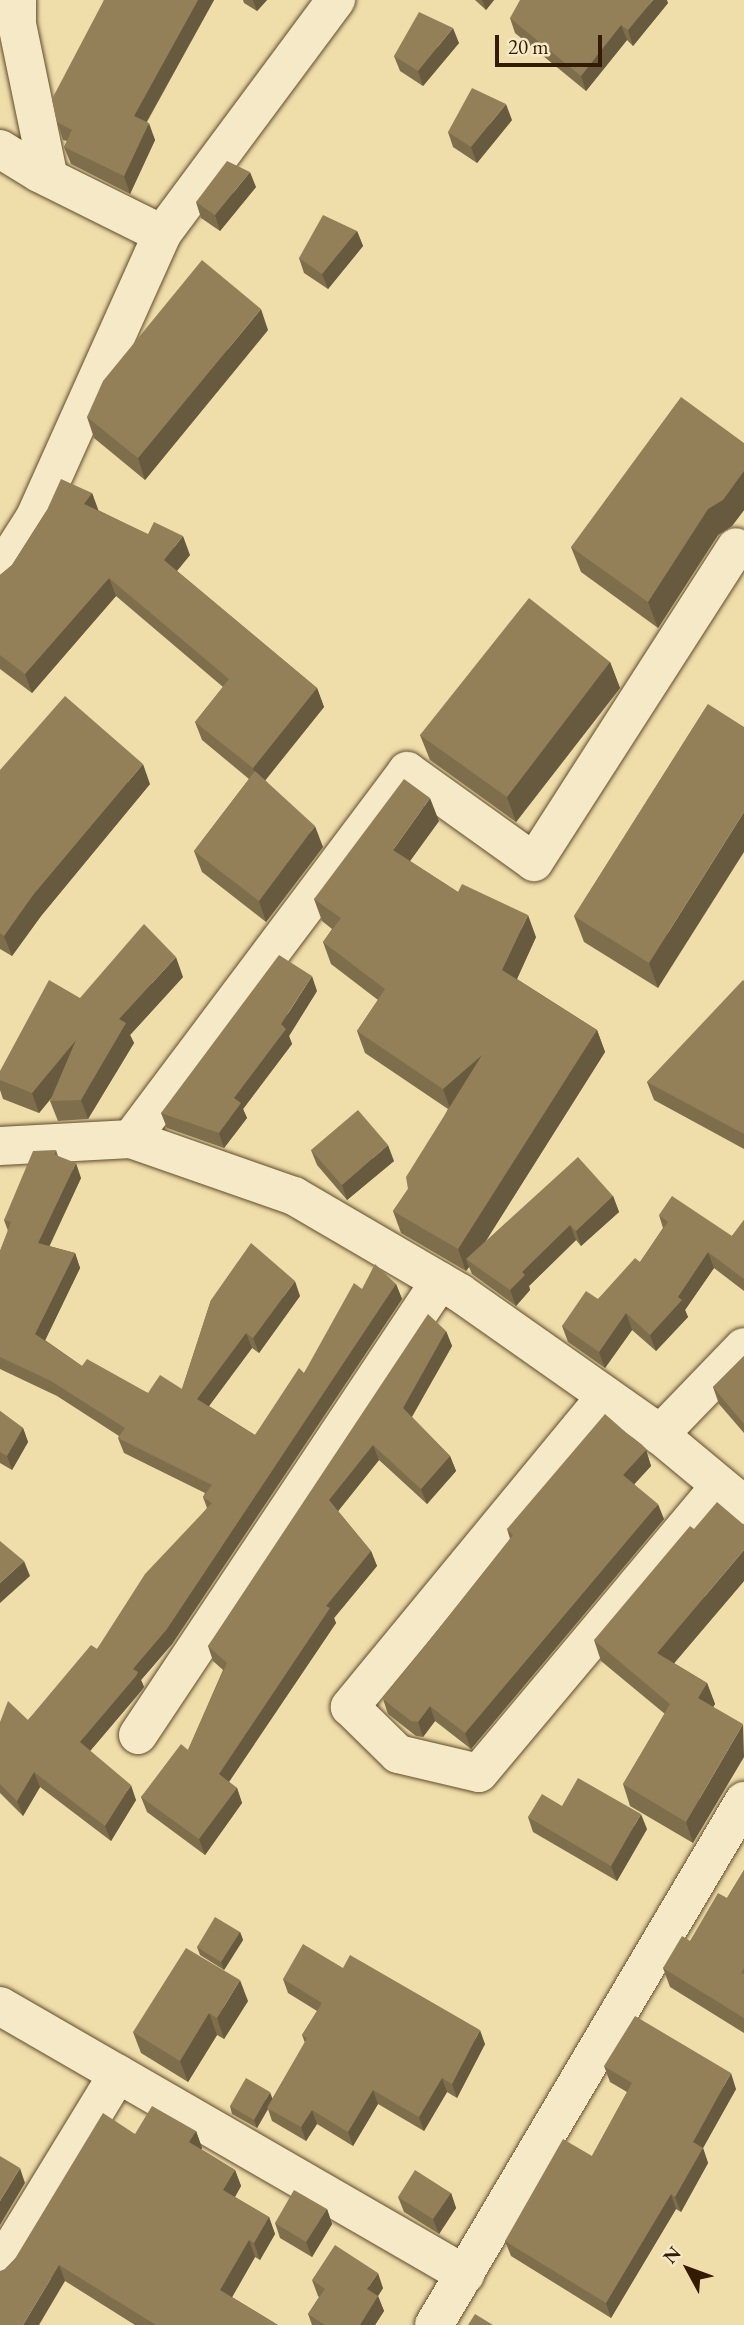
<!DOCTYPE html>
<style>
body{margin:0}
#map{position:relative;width:744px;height:2325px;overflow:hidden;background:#efddaa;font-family:"EB Garamond",serif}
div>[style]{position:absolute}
.roads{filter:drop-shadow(0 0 2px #614c2a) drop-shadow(0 0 2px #614c2a)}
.minor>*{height:38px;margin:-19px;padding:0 19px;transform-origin:19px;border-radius:19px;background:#f5e9c8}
.wall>*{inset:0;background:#7f6e4c}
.shaded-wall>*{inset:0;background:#685a3e}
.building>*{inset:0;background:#948058}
span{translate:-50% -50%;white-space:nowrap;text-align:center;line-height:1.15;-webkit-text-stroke:5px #f5e9c8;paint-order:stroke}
.north{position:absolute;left:653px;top:2234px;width:70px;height:70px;-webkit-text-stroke:5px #f5e9c8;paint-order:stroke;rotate:311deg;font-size:19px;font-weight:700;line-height:28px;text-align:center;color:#321b00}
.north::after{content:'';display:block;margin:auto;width:24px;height:32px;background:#321b00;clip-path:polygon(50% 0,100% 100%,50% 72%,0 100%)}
.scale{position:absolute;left:495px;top:35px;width:107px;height:32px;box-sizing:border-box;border:4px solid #321b00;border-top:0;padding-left:9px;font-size:21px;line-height:24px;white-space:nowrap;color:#321b00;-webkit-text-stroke:5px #f5e9c8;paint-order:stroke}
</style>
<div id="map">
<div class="roads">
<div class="minor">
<i style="left:17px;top:0;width:24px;rotate:90deg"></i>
<i style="left:17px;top:24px;width:157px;rotate:78.3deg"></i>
<i style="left:0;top:149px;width:46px;rotate:31.6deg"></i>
<i style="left:39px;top:173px;width:137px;rotate:26.4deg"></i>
<i style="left:0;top:572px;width:65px;rotate:-57.5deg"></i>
<i style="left:35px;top:517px;width:310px;rotate:-65.8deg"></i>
<i style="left:162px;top:234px;width:292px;rotate:-53.4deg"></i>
<i style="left:131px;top:1139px;width:460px;rotate:-53.1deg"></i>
<i style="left:407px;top:771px;width:156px;rotate:35.6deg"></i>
<i style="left:534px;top:862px;width:374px;rotate:-57.3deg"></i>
<i style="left:0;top:1146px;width:131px;rotate:-3.1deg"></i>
<i style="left:131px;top:1139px;width:173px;rotate:19.3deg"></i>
<i style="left:294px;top:1196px;width:192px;rotate:30.3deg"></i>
<i style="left:460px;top:1293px;width:231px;rotate:35.1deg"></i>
<i style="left:649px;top:1426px;width:124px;rotate:39.7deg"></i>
<i style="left:606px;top:1396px;width:403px;rotate:129.5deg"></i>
<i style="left:350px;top:1707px;width:67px;rotate:44.4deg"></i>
<i style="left:398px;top:1754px;width:83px;rotate:13.2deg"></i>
<i style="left:479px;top:1773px;width:375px;rotate:-50deg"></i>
<i style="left:659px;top:1435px;width:122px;rotate:-46deg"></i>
<i style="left:138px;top:1735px;width:545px;rotate:-56.37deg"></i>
<i style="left:0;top:2006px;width:136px;rotate:30deg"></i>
<i style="left:0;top:2267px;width:226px;rotate:-58.6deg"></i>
<i style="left:118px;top:2074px;width:401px;rotate:30deg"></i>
<i style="left:434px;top:2325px;width:609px;rotate:-59.39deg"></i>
</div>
</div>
<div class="wall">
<i style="clip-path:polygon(104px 0,214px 0,147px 122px,155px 140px,130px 194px,71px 164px,64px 147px,67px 141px,63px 140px,57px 122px)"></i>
<i style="clip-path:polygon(243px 0,267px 0,257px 11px,244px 3px)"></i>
<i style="clip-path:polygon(475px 0,494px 0,486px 10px)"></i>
<i style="clip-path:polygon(668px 3px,633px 46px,627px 40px,586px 91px,515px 33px,510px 18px)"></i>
<i style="clip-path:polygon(459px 43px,423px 86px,400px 71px,394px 56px)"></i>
<i style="clip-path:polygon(512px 120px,477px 163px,453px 147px,448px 132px)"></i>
<i style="clip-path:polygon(256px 187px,220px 231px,201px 218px,196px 202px)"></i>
<i style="clip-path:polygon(357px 231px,363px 246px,328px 289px,304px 273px,299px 258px)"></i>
<i style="clip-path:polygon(268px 330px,145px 480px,94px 438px,87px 417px)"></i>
<i style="clip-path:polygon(744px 443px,744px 510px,732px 526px,718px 535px,658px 628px,581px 572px,571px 547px)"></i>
<i style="clip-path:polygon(92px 493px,98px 510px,190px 555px,177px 571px,317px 688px,324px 707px,265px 780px,323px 847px,266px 922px,202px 872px,194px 851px,249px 779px,202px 740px,195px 722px,223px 687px,116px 596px,32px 693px,0 669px,0 575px,12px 565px,47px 510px)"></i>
<i style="clip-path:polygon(610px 662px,620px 688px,516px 822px,430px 760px,420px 735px)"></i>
<i style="clip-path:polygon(708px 704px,658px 988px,584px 942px,574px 916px)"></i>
<i style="clip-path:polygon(0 770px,150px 784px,41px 916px,12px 956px,0 949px)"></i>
<i style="clip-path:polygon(439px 821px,410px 861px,458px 892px,536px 937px,517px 979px,597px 1030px,605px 1052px,485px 1242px,613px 1196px,619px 1212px,581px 1246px,576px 1240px,529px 1286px,530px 1290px,516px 1306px,472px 1274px,469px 1267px,466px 1271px,401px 1233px,393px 1211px,408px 1189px,448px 1109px,365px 1053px,357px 1031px,378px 1000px,331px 964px,323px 942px,332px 929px,322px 921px,314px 899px)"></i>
<i style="clip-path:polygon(183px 977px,130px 1035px,134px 1043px,88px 1119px,58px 1121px,50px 1101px,52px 1097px,39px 1113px,3px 1099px,0 1090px,0 1071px,80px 998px)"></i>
<i style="clip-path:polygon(744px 981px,744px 1149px,654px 1100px,647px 1082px)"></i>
<i style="clip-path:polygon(317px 991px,289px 1036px,292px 1044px,243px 1109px,247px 1118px,224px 1148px,167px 1128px,161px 1113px)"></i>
<i style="clip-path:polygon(56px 1150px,58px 1156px,81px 1178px,49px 1246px,75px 1253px,80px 1268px,45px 1340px,82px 1366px,148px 1393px,182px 1389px,211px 1300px,300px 1296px,259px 1353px,252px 1348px,209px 1406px,255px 1435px,304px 1373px,362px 1289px,396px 1284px,402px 1299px,172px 1644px,141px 1680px,144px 1687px,141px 1691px,90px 1751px,136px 1800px,111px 1841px,40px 1787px,23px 1816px,0 1793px,0 1722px,28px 1720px,97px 1649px,207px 1508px,203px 1497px,205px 1493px,124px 1453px,118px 1438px,119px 1436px,57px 1396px,0 1369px,0 1251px,8px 1231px,4px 1220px)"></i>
<i style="clip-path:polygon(311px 1150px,394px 1161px,347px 1200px,317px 1165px)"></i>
<i style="clip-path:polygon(659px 1215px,732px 1236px,744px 1220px,744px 1291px,714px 1268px,685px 1310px,688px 1317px,656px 1351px,632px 1330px,605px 1368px,568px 1342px,562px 1326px,598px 1299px,640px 1262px,663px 1228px)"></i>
<i style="clip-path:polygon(446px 1331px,452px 1346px,412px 1417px,450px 1456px,456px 1471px,427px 1504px,379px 1460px,338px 1511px,371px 1551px,377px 1566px,334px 1618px,336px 1623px,229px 1782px,237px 1788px,242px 1803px,205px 1855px,147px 1812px,141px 1797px,188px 1750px,223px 1670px,213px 1661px,208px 1646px)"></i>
<i style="clip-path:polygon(744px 1356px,744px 1433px,719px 1404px,713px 1387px)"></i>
<i style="clip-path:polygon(0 1411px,23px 1428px,28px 1442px,12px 1470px,0 1463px)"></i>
<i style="clip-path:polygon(646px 1450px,651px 1466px,634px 1484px,664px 1519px,471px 1749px,435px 1721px,423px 1737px,416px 1736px,388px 1714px,383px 1699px,510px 1539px,507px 1529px)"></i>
<i style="clip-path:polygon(744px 1581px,674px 1663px,707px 1683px,715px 1704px,713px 1707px,693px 1843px,630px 1806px,623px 1784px,665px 1714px,601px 1661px,594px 1640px)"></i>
<i style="clip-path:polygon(562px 1806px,647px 1829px,617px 1881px,533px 1832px,528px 1817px)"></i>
<i style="clip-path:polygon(744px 1870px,744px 2033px,670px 1987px,663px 1968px,690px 1941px,727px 1898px)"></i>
<i style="clip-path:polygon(240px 1932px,243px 1940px,224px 1970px,200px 1955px,197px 1947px)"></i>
<i style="clip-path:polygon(343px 1968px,485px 2044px,457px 2098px,447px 2092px,424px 2131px,378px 2104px,353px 2146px,317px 2124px,306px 2141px,272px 2121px,268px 2109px,257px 2128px,232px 2114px,230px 2106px,272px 2099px,305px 2043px,302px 2035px,317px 2011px,288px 1993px,283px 1979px)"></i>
<i style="clip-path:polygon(248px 2001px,224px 2039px,217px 2035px,188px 2082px,141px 2053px,133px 2032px)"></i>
<i style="clip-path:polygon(604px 2066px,736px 2089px,703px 2148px,708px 2163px,681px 2212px,676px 2209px,611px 2318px,511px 2256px,505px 2241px,592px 2156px,627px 2092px,610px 2082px)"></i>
<i style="clip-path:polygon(196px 2131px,202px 2148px,201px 2149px,235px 2170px,241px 2186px,235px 2197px,269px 2217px,275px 2234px,260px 2260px,255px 2257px,232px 2297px,278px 2325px,135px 2325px,65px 2281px,5px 2269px,135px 2134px)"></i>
<i style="clip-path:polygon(451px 2193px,456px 2208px,439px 2234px,404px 2212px,398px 2197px)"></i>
<i style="clip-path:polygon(327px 2209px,332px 2224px,312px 2257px,280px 2238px,275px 2223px)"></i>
<i style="clip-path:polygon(312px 2280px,383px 2288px,378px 2296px,384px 2311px,375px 2325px,312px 2325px,308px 2314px,319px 2297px,318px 2296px)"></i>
</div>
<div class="shaded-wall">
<i style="clip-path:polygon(198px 0,214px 0,140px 133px,134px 116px)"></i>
<i style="clip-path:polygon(253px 0,267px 0,257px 11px)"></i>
<i style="clip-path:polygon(482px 0,494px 0,486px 10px)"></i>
<i style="clip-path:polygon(653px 0,667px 0,668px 3px,633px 46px,628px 30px)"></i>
<i style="clip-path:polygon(621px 25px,627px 40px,586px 91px,581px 76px)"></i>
<i style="clip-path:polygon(453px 28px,459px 43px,423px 86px,418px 71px)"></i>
<i style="clip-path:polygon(506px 104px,512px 120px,477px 163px,471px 147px)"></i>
<i style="clip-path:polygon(149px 123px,155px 140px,130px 194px,124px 176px)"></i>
<i style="clip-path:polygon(250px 172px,256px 187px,220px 231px,215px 215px)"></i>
<i style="clip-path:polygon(357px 231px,363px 246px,328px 289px,322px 274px)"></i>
<i style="clip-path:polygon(261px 309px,268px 330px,145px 480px,138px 458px)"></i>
<i style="clip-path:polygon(744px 471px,744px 510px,732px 526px,718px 535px,658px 628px,648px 602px,708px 509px)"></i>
<i style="clip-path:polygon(92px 493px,99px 512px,84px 504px)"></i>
<i style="clip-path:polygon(183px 536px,190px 555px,170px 579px,164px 560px)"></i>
<i style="clip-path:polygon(109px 578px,116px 596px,32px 693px,25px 674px)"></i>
<i style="clip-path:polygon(610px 662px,620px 688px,516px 822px,507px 797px)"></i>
<i style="clip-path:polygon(317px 688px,324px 707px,260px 787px,253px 768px)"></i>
<i style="clip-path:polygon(143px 764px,150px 784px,41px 916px,12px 956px,4px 936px,33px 895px)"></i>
<i style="clip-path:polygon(430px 798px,439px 821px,402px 872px,393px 850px)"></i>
<i style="clip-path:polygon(744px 812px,744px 852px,658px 988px,649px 963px)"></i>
<i style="clip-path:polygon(315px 826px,323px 847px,266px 922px,259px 901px)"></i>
<i style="clip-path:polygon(528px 915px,536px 937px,511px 992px,502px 970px)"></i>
<i style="clip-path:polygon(176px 957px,183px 977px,130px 1035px,134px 1043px,88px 1119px,81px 1100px,119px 1019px)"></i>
<i style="clip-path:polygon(312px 976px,317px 991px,289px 1036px,292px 1044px,243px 1109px,247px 1118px,224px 1148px,219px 1133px,234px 1098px)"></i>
<i style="clip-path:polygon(597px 1030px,605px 1052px,472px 1263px,466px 1259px,469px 1267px,466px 1271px,458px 1249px)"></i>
<i style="clip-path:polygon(76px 1040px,83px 1060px,39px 1113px,32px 1093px)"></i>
<i style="clip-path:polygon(482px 1055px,451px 1111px,443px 1089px)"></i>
<i style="clip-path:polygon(388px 1145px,394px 1161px,347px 1200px,342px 1185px)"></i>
<i style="clip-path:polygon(76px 1163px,81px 1178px,44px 1258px,38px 1243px)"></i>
<i style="clip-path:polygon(613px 1196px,619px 1212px,581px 1246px,576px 1231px)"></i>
<i style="clip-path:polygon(570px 1225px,576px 1240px,529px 1286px,530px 1290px,516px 1306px,510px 1290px,522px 1272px)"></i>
<i style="clip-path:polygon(708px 1252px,714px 1268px,685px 1310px,688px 1317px,656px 1351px,650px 1335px)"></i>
<i style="clip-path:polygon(75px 1253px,80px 1268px,41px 1349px,35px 1334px)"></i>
<i style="clip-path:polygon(295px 1281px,300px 1296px,259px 1353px,253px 1338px)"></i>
<i style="clip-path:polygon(396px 1284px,402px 1299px,172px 1644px,141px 1680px,144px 1687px,141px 1691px,85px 1757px,80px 1742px,133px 1669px)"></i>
<i style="clip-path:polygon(626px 1313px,632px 1330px,605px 1368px,599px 1352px)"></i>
<i style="clip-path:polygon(446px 1331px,452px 1346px,408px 1423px,403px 1408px)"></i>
<i style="clip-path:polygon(246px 1333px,252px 1348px,203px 1414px,197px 1399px)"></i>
<i style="clip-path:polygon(23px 1428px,28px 1442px,12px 1470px,7px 1456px)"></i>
<i style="clip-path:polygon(373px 1445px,379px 1460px,335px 1515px,329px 1500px)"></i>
<i style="clip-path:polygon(646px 1450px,651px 1466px,629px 1490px,623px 1475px)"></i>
<i style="clip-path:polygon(450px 1456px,456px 1471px,427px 1504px,421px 1489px)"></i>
<i style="clip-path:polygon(658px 1504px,664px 1519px,471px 1749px,465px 1733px)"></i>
<i style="clip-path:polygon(744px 1550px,744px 1581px,665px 1674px,657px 1653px)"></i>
<i style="clip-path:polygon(371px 1551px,377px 1566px,334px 1618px,336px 1623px,224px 1789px,219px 1774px,326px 1606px)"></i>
<i style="clip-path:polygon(24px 1561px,30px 1576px,0 1603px,0 1583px)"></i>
<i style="clip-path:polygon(707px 1683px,715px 1704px,706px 1719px,698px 1698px)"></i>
<i style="clip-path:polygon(430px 1706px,435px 1721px,423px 1737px,418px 1722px)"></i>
<i style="clip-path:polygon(743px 1724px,744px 1757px,693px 1843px,686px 1822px)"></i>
<i style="clip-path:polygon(34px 1772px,40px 1787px,23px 1816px,17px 1801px)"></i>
<i style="clip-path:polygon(131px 1785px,136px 1800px,111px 1841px,105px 1826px)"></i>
<i style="clip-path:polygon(237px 1788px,242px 1803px,205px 1855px,199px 1839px)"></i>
<i style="clip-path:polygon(641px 1814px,647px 1829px,617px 1881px,611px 1866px)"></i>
<i style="clip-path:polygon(240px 1932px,243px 1940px,224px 1970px,221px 1962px)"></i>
<i style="clip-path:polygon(240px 1980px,248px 2001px,224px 2039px,217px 2018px)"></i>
<i style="clip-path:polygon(209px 2013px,217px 2035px,188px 2082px,180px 2061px)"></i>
<i style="clip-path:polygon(480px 2030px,485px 2044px,457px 2098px,452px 2084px)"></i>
<i style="clip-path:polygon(731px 2073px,736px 2089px,703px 2148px,708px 2163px,681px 2212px,675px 2197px,693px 2142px)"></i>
<i style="clip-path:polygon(442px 2078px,447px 2092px,424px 2131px,419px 2117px)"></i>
<i style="clip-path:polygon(373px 2090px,378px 2104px,353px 2146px,348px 2132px)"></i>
<i style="clip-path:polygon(270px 2092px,273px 2100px,257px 2128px,254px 2120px)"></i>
<i style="clip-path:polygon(312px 2110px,317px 2124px,306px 2141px,301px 2127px)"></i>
<i style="clip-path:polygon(196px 2131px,202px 2148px,195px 2159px,189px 2142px)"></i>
<i style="clip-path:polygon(20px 2168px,25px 2183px,0 2225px,0 2201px)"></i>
<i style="clip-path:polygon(235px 2170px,241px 2186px,229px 2207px,223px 2190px)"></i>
<i style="clip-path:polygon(451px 2193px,456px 2208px,439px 2234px,433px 2219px)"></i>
<i style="clip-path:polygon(671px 2194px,676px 2209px,611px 2318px,606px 2303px)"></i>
<i style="clip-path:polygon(327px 2209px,332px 2224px,312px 2257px,306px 2242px)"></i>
<i style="clip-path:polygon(269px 2217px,275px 2234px,260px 2260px,254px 2243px)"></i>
<i style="clip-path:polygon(249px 2240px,255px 2257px,227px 2306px,220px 2290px)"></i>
<i style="clip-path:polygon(59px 2265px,65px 2281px,39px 2325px,23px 2325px)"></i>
<i style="clip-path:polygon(378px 2273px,383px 2288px,378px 2296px,384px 2311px,375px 2325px,360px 2325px,367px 2289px)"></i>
</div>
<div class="building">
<i style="clip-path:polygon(104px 0,198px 0,134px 116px,149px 123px,124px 176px,64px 147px,72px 130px,57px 122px,52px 99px)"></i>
<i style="clip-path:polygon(520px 0,653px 0,628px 30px,621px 25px,581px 76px,510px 18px)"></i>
<i style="clip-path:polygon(419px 12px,453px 28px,418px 71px,394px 56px)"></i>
<i style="clip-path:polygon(472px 88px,506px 104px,471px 147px,448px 132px)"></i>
<i style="clip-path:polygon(227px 161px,250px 172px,215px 215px,196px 202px)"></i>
<i style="clip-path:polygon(323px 215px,357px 231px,322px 274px,299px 258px)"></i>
<i style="clip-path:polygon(202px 260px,261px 309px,138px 458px,87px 417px,103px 381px)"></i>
<i style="clip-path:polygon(681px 397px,744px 443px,744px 471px,723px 500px,708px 509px,648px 602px,571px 547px)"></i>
<i style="clip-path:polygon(61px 479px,92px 493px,84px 504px,148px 534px,154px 522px,183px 536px,164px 560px,317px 688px,253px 768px,195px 722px,229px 679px,109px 578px,25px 674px,0 655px,0 575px,12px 565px,47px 510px)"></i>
<i style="clip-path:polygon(529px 598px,610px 662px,507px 797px,420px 735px)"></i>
<i style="clip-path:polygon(65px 696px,143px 764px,33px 895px,4px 936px,0 933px,0 770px)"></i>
<i style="clip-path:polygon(708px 704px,744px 727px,744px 812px,649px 963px,574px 916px)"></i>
<i style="clip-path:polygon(255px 771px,315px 826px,259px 901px,194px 851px)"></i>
<i style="clip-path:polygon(404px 779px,430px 798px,393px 850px,458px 892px,462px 884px,528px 915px,502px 970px,597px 1030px,458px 1249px,393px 1211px,408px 1189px,406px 1177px,482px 1055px,443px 1089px,357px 1031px,385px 989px,323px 942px,341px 918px,314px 899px)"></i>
<i style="clip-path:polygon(144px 924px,176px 957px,119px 1019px,126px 1023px,81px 1100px,50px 1101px,76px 1040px,32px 1093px,0 1080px,0 1071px,49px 980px,80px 998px)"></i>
<i style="clip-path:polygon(279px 955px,312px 976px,281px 1024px,286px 1029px,234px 1098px,241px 1103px,219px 1133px,161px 1113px)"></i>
<i style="clip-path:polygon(743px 980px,744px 981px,744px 1134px,647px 1082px)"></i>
<i style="clip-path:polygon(358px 1110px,388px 1145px,342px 1185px,311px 1150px)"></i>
<i style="clip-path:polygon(56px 1150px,53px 1154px,76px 1163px,38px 1243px,75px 1253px,35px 1334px,82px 1366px,87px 1359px,148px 1393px,160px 1375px,182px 1389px,211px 1300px,251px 1243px,295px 1281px,253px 1338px,246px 1333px,197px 1399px,255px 1435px,299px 1368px,304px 1373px,354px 1283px,362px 1289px,375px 1264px,396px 1284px,167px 1629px,133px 1669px,138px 1672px,136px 1676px,80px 1742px,131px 1785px,105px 1826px,34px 1772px,17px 1801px,0 1784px,0 1722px,8px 1701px,28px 1720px,91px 1645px,97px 1649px,145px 1574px,212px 1503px,203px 1497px,212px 1485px,118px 1438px,125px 1428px,51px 1381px,0 1357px,0 1251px,11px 1222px,4px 1220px,33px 1151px)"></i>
<i style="clip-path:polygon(578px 1157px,613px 1196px,576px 1231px,570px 1225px,522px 1272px,525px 1275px,510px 1290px,466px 1259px)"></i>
<i style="clip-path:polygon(672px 1196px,732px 1236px,744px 1220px,744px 1279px,708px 1252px,678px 1297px,682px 1300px,650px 1335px,626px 1313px,599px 1352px,562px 1326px,586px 1291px,598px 1299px,635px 1258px,640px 1262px,668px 1222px,659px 1215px)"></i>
<i style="clip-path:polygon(428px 1314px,446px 1331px,403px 1408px,450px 1456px,421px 1489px,373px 1445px,329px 1500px,371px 1551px,326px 1606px,330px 1608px,219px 1774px,237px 1788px,199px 1839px,141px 1797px,181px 1744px,188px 1750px,227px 1663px,208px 1646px)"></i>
<i style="clip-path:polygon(744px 1356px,744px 1424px,713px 1387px)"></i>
<i style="clip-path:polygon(0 1411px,23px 1428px,7px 1456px,0 1452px)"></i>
<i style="clip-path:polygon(605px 1414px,646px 1450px,623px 1475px,658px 1504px,465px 1733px,430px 1706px,418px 1722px,411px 1721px,383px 1699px,513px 1535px,507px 1529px)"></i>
<i style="clip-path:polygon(717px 1502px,744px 1525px,744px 1550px,657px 1653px,707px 1683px,698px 1698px,743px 1724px,686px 1822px,623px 1784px,670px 1704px,594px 1640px,690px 1526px,694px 1529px)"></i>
<i style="clip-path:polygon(0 1541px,24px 1561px,0 1583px)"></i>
<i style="clip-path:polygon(578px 1778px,641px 1814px,611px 1866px,528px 1817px,542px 1794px,562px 1806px)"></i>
<i style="clip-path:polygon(744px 1870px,744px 1968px,741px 1973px,744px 1974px,744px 2018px,663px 1968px,682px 1936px,690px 1941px,718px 1893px,727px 1898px)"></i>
<i style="clip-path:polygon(215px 1917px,240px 1932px,221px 1962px,197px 1947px)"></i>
<i style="clip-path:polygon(303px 1944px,343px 1968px,350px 1955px,480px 2030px,452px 2084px,442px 2078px,419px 2117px,373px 2090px,348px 2132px,312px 2110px,301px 2127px,267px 2108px,307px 2038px,302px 2035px,322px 2003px,283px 1979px)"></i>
<i style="clip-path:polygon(186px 1948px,240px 1980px,217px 2018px,209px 2013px,180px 2061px,133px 2032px)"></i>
<i style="clip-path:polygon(635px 2016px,731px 2073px,693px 2142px,703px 2148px,675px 2197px,671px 2194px,606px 2303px,505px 2241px,563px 2139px,592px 2156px,632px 2083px,604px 2066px)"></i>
<i style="clip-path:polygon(246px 2078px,270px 2092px,254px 2120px,230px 2106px)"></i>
<i style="clip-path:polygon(152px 2106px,196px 2131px,189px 2142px,235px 2170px,223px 2190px,269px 2217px,254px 2243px,249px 2240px,220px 2290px,278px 2325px,156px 2325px,59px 2265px,23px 2325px,0 2325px,0 2271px,5px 2269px,13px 2262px,103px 2113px,135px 2134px)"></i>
<i style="clip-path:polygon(0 2156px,20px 2168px,0 2201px)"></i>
<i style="clip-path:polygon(415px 2170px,451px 2193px,433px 2219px,398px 2197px)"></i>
<i style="clip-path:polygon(294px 2190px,327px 2209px,306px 2242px,275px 2223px)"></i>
<i style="clip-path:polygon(335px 2245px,378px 2273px,367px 2289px,378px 2296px,360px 2325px,325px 2325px,308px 2314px,325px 2289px,312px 2280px)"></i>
<i style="clip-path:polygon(475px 2314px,493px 2325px,468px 2325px)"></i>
</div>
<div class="north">N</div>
<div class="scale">20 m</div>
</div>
